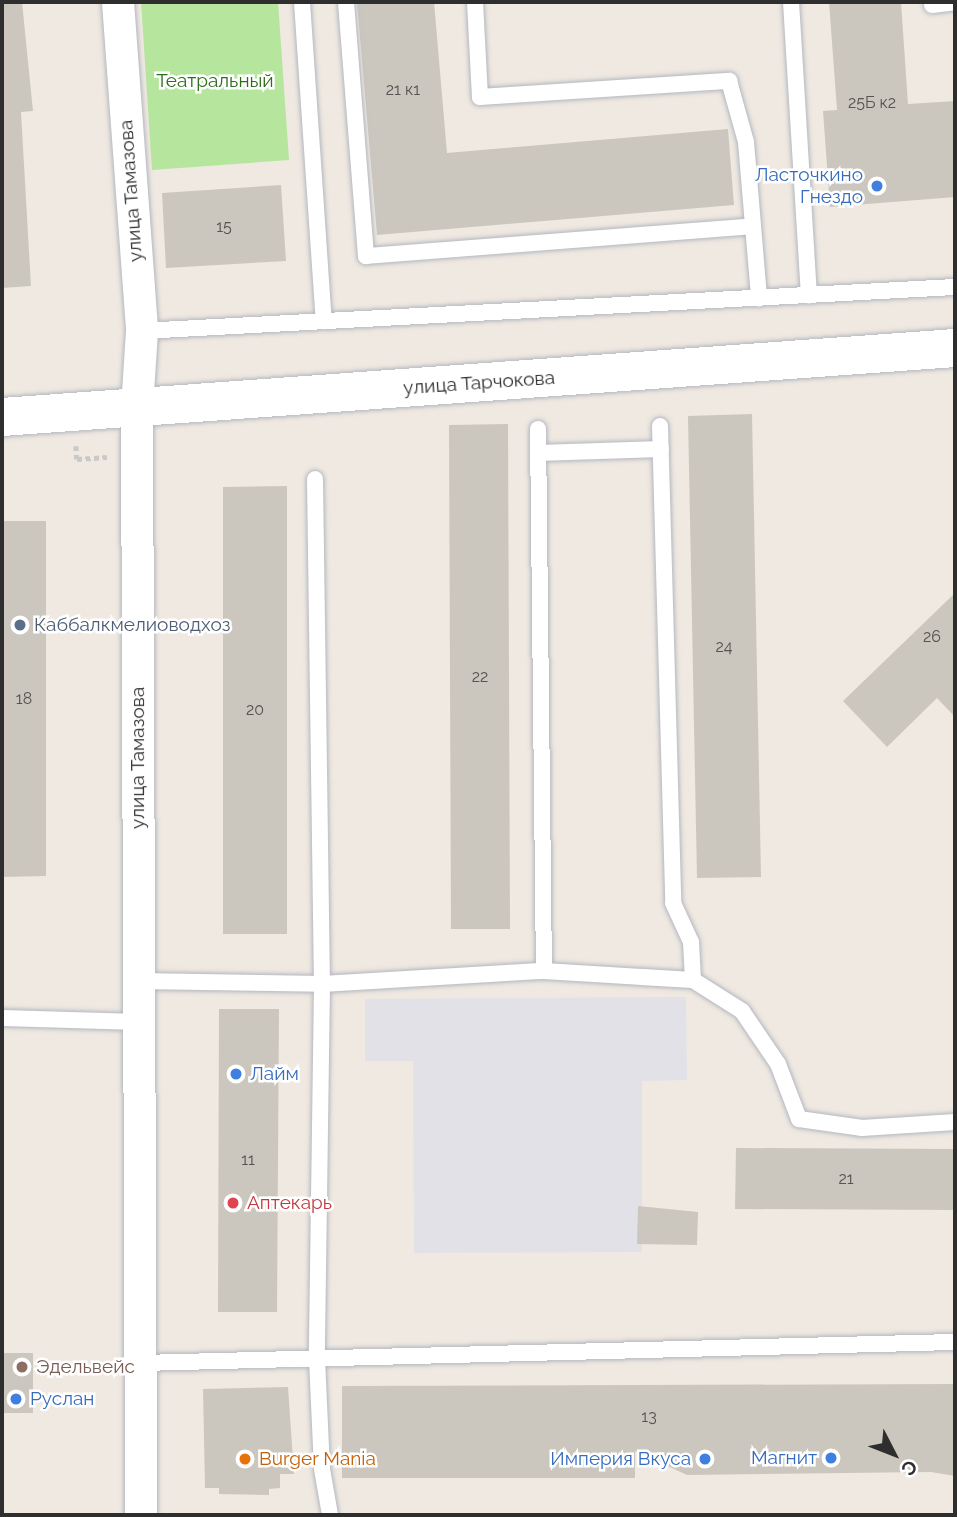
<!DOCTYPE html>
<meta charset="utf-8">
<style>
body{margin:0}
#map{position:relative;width:957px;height:1517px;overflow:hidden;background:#efe9e1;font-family:Raleway,sans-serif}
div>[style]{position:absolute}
.industrial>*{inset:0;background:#e3e1e8}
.green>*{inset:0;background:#b6e59e}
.building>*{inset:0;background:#cbc7bf}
.path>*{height:4.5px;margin-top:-2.25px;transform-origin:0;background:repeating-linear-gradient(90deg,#c9c9c9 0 5px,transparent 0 8.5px)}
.roads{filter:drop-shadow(0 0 2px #b4b7c1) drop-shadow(0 0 2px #b4b7c1)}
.service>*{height:16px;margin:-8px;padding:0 8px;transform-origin:8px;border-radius:8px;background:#fff}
.minor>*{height:32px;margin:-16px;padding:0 16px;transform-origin:16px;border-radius:16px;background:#fff}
.tertiary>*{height:38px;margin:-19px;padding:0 19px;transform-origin:19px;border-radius:19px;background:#fff}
.dots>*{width:19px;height:19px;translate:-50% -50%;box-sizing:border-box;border:4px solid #fff;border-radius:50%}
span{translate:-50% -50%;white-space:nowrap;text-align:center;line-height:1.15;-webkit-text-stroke:5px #fff;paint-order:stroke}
.number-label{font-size:16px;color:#555452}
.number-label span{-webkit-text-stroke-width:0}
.park-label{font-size:19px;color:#2c6e1b}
.shop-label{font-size:19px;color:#366cbe}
.right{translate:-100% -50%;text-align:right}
.left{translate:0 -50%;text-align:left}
.street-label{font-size:19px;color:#2e2e2e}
.service-label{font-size:19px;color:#4e5e75}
.health-label{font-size:19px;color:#be3a42}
.education-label{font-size:19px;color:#785e54}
.food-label{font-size:19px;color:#c56008}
.frame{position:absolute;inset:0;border:4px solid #2e2e2e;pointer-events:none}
.north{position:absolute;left:859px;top:1419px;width:70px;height:70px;-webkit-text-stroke:5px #fff;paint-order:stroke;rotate:132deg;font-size:19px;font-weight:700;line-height:28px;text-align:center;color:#2e2e2e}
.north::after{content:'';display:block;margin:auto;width:24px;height:32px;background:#2e2e2e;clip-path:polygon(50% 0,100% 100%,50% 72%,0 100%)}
</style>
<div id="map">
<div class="industrial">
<i style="clip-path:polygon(686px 997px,687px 1080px,642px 1081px,642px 1252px,414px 1253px,413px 1061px,365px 1061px,365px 999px)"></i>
</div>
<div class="green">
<i style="clip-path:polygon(141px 2px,278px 2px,289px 160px,152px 170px)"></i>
</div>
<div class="building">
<i style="clip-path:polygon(2px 2px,22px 2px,33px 111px,21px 112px,31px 286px,2px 288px)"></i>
<i style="clip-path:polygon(357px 2px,434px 2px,447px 153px,728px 129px,734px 205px,377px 235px)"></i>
<i style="clip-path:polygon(829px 2px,901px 2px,908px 104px,955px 101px,955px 197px,830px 207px,823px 111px,837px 110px)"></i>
<i style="clip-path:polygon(281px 185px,286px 261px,166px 268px,162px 193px)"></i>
<i style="clip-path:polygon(752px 414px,761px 877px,697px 878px,688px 416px)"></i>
<i style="clip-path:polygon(508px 424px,510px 929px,451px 929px,449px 425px)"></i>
<i style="clip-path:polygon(287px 486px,287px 934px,223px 934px,223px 487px)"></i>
<i style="clip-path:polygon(2px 521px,46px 521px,46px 876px,2px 877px)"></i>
<i style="clip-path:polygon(955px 593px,955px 717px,937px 698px,887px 747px,843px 701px)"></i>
<i style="clip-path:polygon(219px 1009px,279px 1009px,277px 1312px,218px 1312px)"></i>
<i style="clip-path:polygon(736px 1148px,955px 1149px,955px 1210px,735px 1209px)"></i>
<i style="clip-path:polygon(638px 1206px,698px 1212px,697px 1245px,637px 1244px)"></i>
<i style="clip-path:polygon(2px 1353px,33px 1353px,33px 1413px,2px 1413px)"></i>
<i style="clip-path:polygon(955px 1384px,955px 1476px,931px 1472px,687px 1475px,635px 1451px,635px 1478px,342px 1478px,342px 1386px)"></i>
<i style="clip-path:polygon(288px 1387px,294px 1474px,280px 1474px,280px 1488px,269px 1489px,269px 1495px,219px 1494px,219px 1488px,205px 1488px,203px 1389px)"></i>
</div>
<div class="path">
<i style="left:76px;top:446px;width:13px;rotate:86deg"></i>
<i style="left:77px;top:459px;width:30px;rotate:-4deg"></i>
</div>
<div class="roads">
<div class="service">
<i style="left:302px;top:2px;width:320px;rotate:86.1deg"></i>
<i style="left:346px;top:2px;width:255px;rotate:85.5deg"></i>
<i style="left:366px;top:256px;width:388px;rotate:-4.4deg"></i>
<i style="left:475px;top:2px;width:95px;rotate:87deg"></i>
<i style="left:480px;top:97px;width:250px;rotate:-3.7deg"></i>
<i style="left:729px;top:81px;width:63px;rotate:74.4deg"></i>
<i style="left:746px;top:142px;width:157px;rotate:85.2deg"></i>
<i style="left:791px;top:2px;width:294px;rotate:86.5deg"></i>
<i style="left:932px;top:5px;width:23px;rotate:-7deg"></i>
<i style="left:142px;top:331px;width:814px;rotate:-3.1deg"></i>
<i style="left:660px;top:426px;width:477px;rotate:88.4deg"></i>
<i style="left:673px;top:903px;width:43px;rotate:65.2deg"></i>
<i style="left:691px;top:942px;width:38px;rotate:87deg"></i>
<i style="left:538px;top:429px;width:542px;rotate:89.37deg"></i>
<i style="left:538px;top:453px;width:123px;rotate:-1.9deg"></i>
<i style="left:315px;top:479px;width:505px;rotate:89.21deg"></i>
<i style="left:322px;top:984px;width:375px;rotate:90.8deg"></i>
<i style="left:317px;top:1359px;width:110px;rotate:87.4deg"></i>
<i style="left:322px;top:1469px;width:47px;rotate:80.1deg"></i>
<i style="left:139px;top:981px;width:183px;rotate:0.9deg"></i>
<i style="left:322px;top:984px;width:222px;rotate:-3.4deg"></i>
<i style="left:544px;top:971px;width:149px;rotate:3.5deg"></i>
<i style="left:693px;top:980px;width:58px;rotate:32.3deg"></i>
<i style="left:742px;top:1011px;width:64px;rotate:55.8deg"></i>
<i style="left:778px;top:1064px;width:59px;rotate:69.1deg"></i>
<i style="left:799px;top:1119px;width:64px;rotate:8.1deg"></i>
<i style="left:862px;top:1128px;width:93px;rotate:-3.7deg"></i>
<i style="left:2px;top:1018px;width:137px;rotate:1.7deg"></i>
<i style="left:141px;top:1363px;width:814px;rotate:-1.48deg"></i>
</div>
<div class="minor">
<i style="left:118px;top:2px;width:330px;rotate:85.8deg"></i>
<i style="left:142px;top:331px;width:77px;rotate:93.7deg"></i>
<i style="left:137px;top:408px;width:1107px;rotate:89.79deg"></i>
</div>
<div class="tertiary">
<i style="left:2px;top:417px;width:955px;rotate:-4.14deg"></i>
</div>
</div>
<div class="dots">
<i style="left:877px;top:186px;background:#3f7fe0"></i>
<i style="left:20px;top:625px;background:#5c6f8a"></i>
<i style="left:236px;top:1074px;background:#3f7fe0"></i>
<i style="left:233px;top:1203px;background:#e0444e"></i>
<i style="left:22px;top:1367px;background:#8d6e63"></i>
<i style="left:16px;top:1399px;background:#3f7fe0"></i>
<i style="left:831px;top:1458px;background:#3f7fe0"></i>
<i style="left:245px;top:1459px;background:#e8710a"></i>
<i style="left:705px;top:1459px;background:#3f7fe0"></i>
</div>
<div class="number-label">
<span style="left:403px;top:90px">21 к1</span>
<span style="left:872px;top:103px">25Б к2</span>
<span style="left:224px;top:227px">15</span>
<span style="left:932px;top:637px">26</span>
<span style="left:724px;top:647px">24</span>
<span style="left:480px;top:677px">22</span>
<span style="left:24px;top:699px">18</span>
<span style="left:255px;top:710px">20</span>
<span style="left:248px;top:1160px">11</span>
<span style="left:846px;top:1179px">21</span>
<span style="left:649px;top:1417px">13</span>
</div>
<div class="park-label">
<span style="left:215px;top:81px">Театральный</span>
</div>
<div class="shop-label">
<span class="right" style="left:863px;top:186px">Ласточкино<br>Гнездо</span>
<span class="left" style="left:250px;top:1074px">Лайм</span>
<span class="left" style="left:30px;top:1399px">Руслан</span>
<span class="right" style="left:817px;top:1458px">Магнит</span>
<span class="right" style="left:691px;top:1459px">Империя Вкуса</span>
</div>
<div class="street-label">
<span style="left:131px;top:191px;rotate:-94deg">улица Тамазова</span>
<span style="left:479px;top:383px;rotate:-4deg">улица Тарчокова</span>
<span style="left:138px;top:758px;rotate:-90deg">улица Тамазова</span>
</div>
<div class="service-label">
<span class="left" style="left:34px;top:625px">Каббалкмелиоводхоз</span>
</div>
<div class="health-label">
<span class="left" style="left:247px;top:1203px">Аптекарь</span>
</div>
<div class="education-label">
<span class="left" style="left:36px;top:1367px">Эдельвейс</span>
</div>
<div class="food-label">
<span class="left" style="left:259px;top:1459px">Burger Mania</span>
</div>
<div class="frame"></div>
<div class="north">С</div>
</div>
